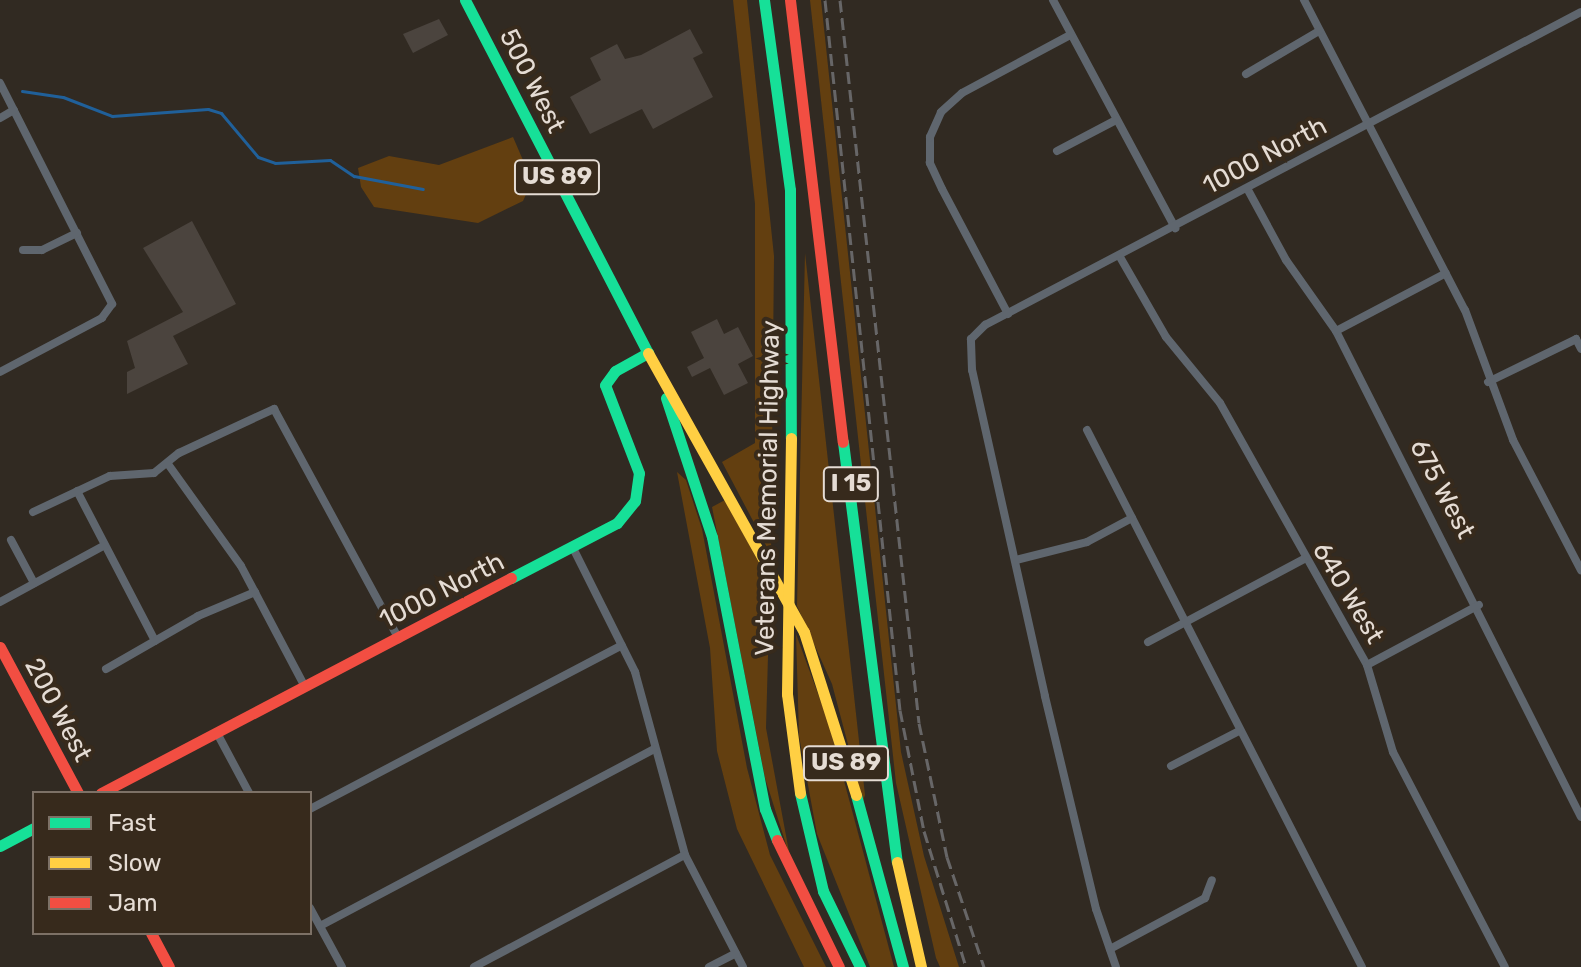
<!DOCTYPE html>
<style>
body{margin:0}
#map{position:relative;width:1581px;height:967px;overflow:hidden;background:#312a22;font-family:Rubik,sans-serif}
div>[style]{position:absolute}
.green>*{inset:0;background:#633f10}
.stream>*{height:3px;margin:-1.5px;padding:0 1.5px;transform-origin:1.5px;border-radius:1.5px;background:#20609a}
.building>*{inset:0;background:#4b443e}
.street>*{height:8px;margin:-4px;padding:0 4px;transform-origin:4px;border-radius:4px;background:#5f666e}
.fast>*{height:11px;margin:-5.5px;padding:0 5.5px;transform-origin:5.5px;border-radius:5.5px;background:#16e098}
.slow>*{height:11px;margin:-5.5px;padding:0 5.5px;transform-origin:5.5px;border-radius:5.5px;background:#ffcf43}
.jam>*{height:11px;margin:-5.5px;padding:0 5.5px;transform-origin:5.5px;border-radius:5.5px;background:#f24e42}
.rail>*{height:3px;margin-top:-1.5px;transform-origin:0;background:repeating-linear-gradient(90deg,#676667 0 12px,transparent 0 18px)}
span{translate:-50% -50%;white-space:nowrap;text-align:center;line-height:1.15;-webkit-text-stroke:8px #372a1c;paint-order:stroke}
.shield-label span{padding:2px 6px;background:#372a1c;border:2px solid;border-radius:6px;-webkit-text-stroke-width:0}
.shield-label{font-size:24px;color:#e5dcd4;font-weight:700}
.street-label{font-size:26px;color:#e5dcd4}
.legend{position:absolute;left:32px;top:791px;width:280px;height:144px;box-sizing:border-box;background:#372a1c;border:2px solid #7d7166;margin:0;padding:10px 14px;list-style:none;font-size:24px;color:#e5dcd4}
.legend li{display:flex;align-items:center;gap:16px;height:40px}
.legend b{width:40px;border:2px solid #7d7166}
</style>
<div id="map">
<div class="green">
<i style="clip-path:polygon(733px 0,747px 0,774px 256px,771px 555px,722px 462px,755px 443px,755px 204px)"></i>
<i style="clip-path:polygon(810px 0,821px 0,901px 752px,924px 856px,959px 967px,940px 967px,936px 958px,896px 783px)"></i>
<i style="clip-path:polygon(513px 137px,532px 181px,523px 201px,478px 223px,374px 207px,361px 187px,358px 168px,389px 156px,439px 165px)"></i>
<i style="clip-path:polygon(805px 253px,865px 795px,863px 801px,832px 684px,797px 606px)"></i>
<i style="clip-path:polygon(677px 472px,686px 480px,702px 529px,747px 768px,770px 855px,826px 967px,804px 967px,737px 829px,717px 751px,710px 648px)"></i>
<i style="clip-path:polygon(725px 500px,770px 583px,766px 728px,790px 857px,765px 778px,712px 507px)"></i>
<i style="clip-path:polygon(796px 634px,828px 721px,894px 967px,870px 967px,817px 834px,799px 736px)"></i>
</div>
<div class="stream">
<i style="left:22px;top:91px;width:41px;rotate:8.3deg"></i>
<i style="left:63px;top:97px;width:53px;rotate:21.2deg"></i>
<i style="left:112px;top:116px;width:96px;rotate:-4.2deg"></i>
<i style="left:208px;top:109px;width:14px;rotate:17deg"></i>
<i style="left:221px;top:113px;width:57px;rotate:49.9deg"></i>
<i style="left:258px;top:157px;width:18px;rotate:19deg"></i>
<i style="left:275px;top:163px;width:55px;rotate:-3.1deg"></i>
<i style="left:330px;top:160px;width:29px;rotate:34deg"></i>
<i style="left:354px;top:176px;width:70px;rotate:10.7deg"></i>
</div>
<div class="building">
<i style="clip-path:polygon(439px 19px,448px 35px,413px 53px,403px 34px)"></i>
<i style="clip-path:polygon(690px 29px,703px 53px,693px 58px,713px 97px,653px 129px,642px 109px,590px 134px,570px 97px,601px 80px,590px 58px,617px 44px,625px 59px,641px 55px)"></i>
<i style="clip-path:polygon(192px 221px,236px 304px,173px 336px,188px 364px,127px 394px,127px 372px,135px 368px,127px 341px,183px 312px,143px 248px)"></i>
<i style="clip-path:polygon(717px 319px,724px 334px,738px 327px,753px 356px,738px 364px,748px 383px,724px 395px,710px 368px,692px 377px,687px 367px,704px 358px,691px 332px)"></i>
</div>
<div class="street">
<i style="left:1053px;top:0;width:259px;rotate:61.8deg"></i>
<i style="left:1304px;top:0;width:349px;rotate:62.6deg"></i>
<i style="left:1465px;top:310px;width:139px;rotate:69.7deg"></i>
<i style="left:1513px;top:440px;width:147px;rotate:62.4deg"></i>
<i style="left:1246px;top:74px;width:85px;rotate:-30.5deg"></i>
<i style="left:0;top:83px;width:248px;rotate:63.1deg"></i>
<i style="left:112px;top:304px;width:17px;rotate:126deg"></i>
<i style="left:102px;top:318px;width:115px;rotate:152.1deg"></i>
<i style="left:0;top:118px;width:16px;rotate:-30deg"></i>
<i style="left:1057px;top:151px;width:67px;rotate:-27.7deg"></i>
<i style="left:1248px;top:190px;width:80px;rotate:61.5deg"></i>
<i style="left:1286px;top:260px;width:87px;rotate:54.8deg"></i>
<i style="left:1336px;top:331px;width:544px;rotate:63.25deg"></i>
<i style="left:23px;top:250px;width:19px"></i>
<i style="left:42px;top:250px;width:39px;rotate:-26deg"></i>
<i style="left:1120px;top:257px;width:92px;rotate:60.1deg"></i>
<i style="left:1166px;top:337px;width:85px;rotate:50.7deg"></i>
<i style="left:1220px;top:403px;width:300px;rotate:60.7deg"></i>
<i style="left:1367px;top:665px;width:91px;rotate:73.4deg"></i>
<i style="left:1393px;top:752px;width:242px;rotate:62.5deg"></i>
<i style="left:1008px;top:314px;width:141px;rotate:-117.8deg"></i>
<i style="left:942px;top:189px;width:29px;rotate:-115deg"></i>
<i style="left:930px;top:163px;width:26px;rotate:-90deg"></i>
<i style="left:930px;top:137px;width:27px;rotate:-66deg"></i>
<i style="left:941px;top:112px;width:28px;rotate:-42deg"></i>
<i style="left:962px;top:93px;width:123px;rotate:-28.2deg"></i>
<i style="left:1336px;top:331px;width:124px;rotate:-27.8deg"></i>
<i style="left:1488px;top:382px;width:98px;rotate:-26deg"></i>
<i style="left:1576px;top:339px;width:11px;rotate:63deg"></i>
<i style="left:1087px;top:430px;width:603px;rotate:62.88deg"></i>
<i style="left:168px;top:464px;width:125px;rotate:54.4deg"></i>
<i style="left:241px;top:566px;width:137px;rotate:62.1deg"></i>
<i style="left:77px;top:491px;width:169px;rotate:62.5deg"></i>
<i style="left:33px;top:512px;width:85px;rotate:-25.1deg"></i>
<i style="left:110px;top:476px;width:44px;rotate:-3.9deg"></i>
<i style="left:154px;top:473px;width:32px;rotate:-39deg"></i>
<i style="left:179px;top:453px;width:105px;rotate:-24.9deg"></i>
<i style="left:274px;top:409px;width:262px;rotate:61.5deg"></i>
<i style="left:11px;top:540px;width:49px;rotate:61.9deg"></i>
<i style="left:573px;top:548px;width:139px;rotate:63.4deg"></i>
<i style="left:635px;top:672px;width:190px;rotate:74.7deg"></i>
<i style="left:685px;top:855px;width:126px;rotate:62.6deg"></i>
<i style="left:1016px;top:560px;width:73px;rotate:-14.2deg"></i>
<i style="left:1087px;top:542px;width:51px;rotate:-28.1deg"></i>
<i style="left:0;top:602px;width:119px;rotate:-28.5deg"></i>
<i style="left:1148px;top:642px;width:177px;rotate:-28deg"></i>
<i style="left:1367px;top:665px;width:127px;rotate:-28.2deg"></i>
<i style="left:106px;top:669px;width:106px;rotate:-29.9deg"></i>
<i style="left:198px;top:616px;width:62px;rotate:-22.8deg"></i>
<i style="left:217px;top:733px;width:68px;rotate:61.9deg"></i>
<i style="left:1171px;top:766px;width:76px;rotate:-27.2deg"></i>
<i style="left:310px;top:809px;width:352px;rotate:-27.7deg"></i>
<i style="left:310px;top:908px;width:67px;rotate:61.5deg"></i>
<i style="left:320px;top:926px;width:379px;rotate:-27.9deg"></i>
<i style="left:1110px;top:949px;width:108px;rotate:-28.2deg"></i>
<i style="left:1205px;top:898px;width:19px;rotate:-69deg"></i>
<i style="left:474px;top:967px;width:239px;rotate:-28deg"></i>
<i style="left:709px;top:967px;width:30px;rotate:-27deg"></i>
<i style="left:1116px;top:967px;width:61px;rotate:-109deg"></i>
<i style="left:1096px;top:909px;width:219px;rotate:-103.5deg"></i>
<i style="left:1045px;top:696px;width:334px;rotate:-102.6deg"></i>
<i style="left:972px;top:370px;width:31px;rotate:-92deg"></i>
<i style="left:971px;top:339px;width:20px;rotate:-45deg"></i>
<i style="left:985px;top:325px;width:673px;rotate:-27.71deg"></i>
</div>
<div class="fast">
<i style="left:465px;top:0;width:398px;rotate:62.6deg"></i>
<i style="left:764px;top:0;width:192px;rotate:82.2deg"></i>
<i style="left:790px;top:190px;width:248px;rotate:89.8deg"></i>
<i style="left:666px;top:398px;width:146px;rotate:71.7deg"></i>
<i style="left:712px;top:537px;width:277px;rotate:79deg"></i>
<i style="left:765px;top:809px;width:33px;rotate:69deg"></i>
<i style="left:843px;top:442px;width:423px;rotate:82.7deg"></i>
<i style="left:511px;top:578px;width:119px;rotate:-27.4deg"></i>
<i style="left:617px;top:523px;width:28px;rotate:-51deg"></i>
<i style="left:635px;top:501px;width:28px;rotate:-82deg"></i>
<i style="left:639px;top:473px;width:94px;rotate:-111.1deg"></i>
<i style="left:605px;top:385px;width:17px;rotate:-54deg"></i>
<i style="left:615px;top:371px;width:38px;rotate:-29deg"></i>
<i style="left:800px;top:793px;width:101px;rotate:76.8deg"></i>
<i style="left:823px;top:891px;width:85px;rotate:64deg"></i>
<i style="left:856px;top:795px;width:178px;rotate:74.7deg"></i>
<i style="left:0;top:846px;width:38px;rotate:-28deg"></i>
</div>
<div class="slow">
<i style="left:648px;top:353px;width:320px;rotate:60.8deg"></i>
<i style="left:804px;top:632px;width:171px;rotate:72.3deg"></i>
<i style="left:791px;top:438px;width:256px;rotate:90.9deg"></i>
<i style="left:787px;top:694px;width:100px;rotate:82.5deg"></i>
<i style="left:897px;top:862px;width:108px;rotate:77.1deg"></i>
</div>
<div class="jam">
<i style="left:790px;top:0;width:445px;rotate:83.2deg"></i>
<i style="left:0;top:647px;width:166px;rotate:61.9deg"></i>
<i style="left:101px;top:793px;width:463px;rotate:-27.7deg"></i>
<i style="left:777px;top:840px;width:141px;rotate:64deg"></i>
<i style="left:151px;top:933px;width:38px;rotate:62deg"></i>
</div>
<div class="rail">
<i style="left:825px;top:0;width:714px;rotate:83.97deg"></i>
<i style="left:900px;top:710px;width:123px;rotate:78.8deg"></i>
<i style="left:924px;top:831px;width:142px;rotate:72.8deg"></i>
<i style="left:840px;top:0;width:727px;rotate:83.76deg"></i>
<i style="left:919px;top:723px;width:137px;rotate:78.2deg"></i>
<i style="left:947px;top:857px;width:116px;rotate:71.4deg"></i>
</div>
<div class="shield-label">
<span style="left:557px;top:177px">US 89</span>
<span style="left:851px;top:484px">I 15</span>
<span style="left:846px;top:763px">US 89</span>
</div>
<div class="street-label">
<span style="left:532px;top:81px;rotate:63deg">500 West</span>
<span style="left:1265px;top:156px;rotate:-28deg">1000 North</span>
<span style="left:768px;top:488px;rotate:-89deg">Veterans Memorial Highway</span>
<span style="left:1442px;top:489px;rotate:62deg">675 West</span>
<span style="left:442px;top:591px;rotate:-27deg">1000 North</span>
<span style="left:1348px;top:593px;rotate:59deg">640 West</span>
<span style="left:58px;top:710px;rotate:62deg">200 West</span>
</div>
<ul class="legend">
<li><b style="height:10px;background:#16e098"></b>Fast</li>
<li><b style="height:10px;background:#ffcf43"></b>Slow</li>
<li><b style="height:10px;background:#f24e42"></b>Jam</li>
</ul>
</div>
